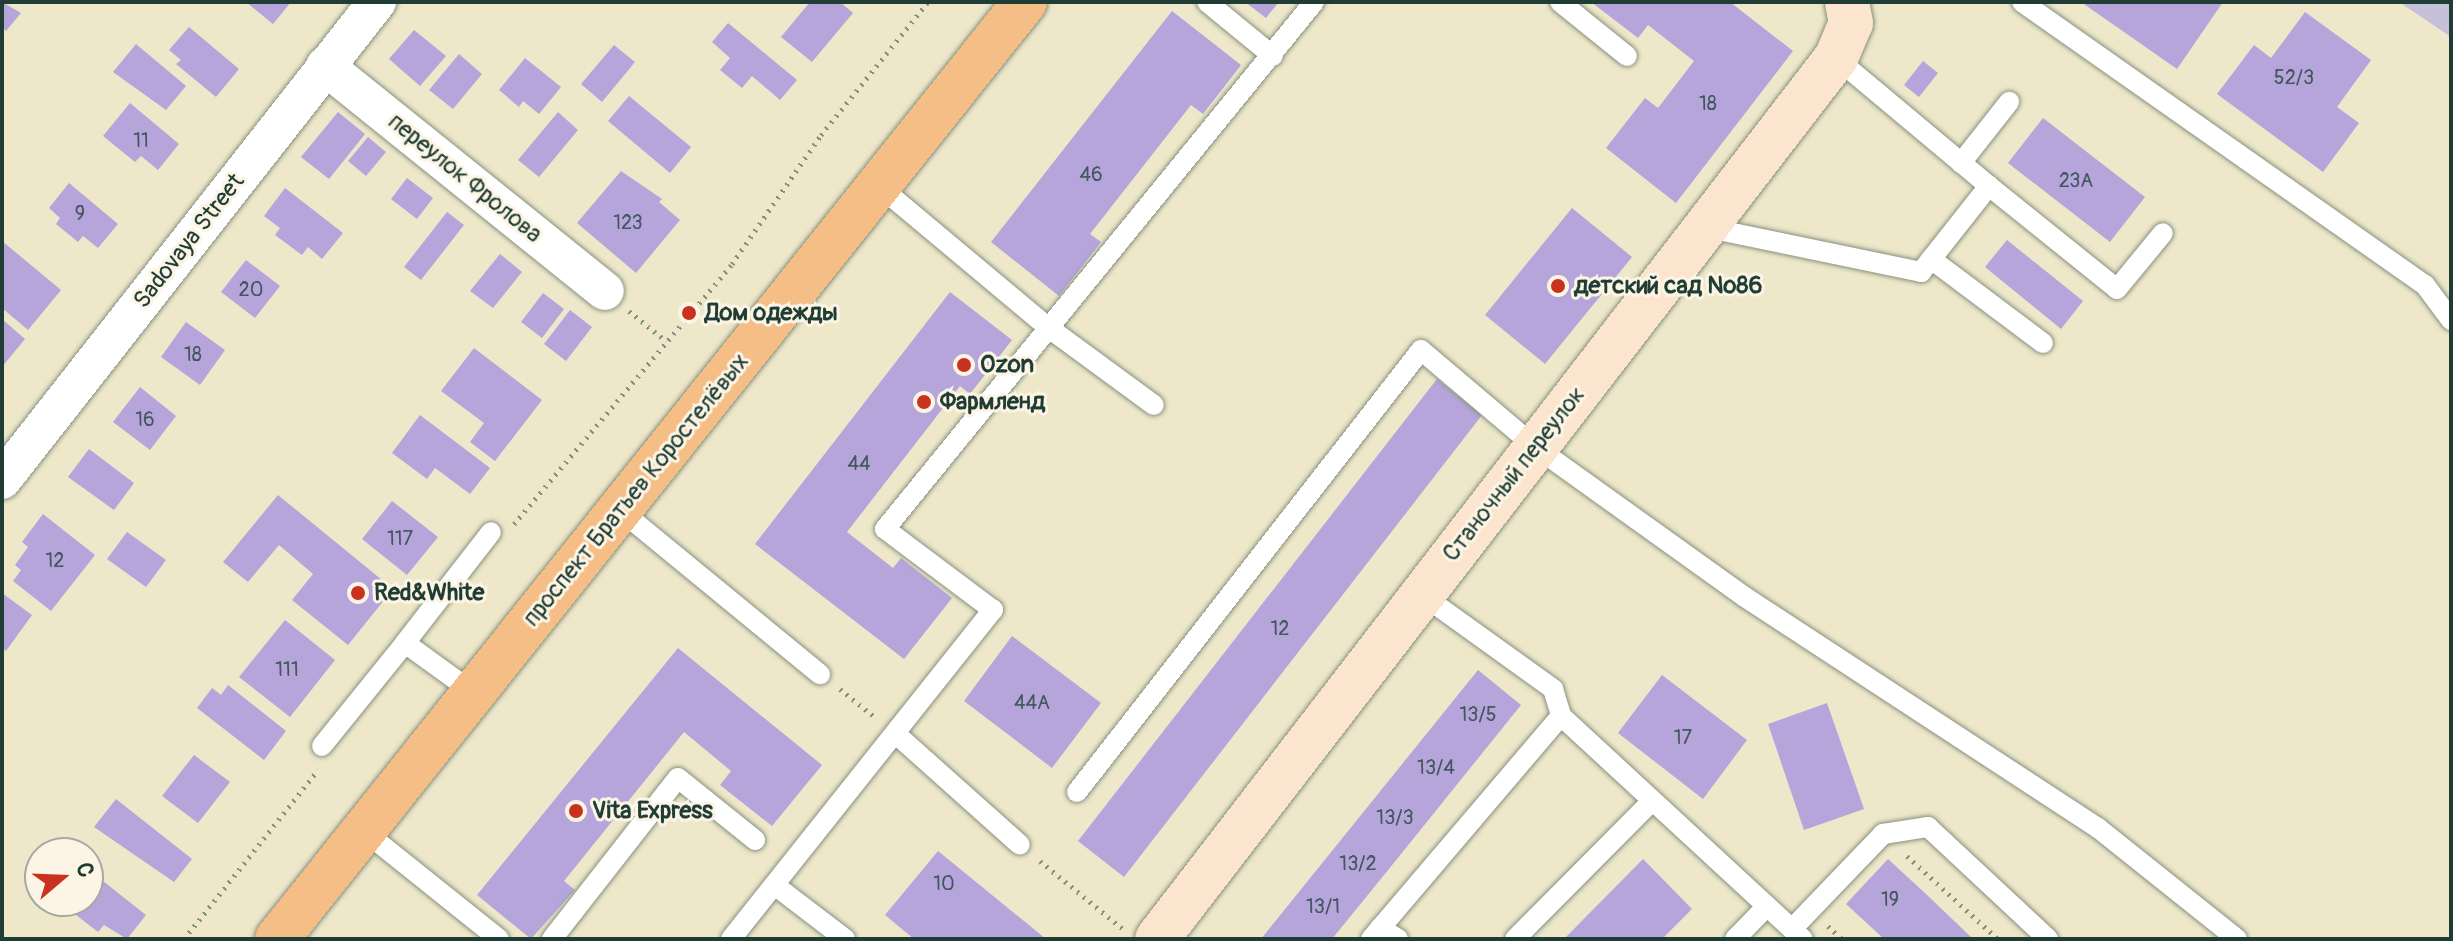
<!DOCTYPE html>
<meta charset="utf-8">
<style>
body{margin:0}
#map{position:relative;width:2453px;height:941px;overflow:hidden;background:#eee7ca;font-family:Pangolin,sans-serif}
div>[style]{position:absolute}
.industrial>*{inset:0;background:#c6c0da}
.building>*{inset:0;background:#b5a5db}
.path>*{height:5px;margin-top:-2.5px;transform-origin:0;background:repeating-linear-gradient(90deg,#86927f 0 2px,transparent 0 8px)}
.roads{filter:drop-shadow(0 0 2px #86927f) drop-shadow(0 0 2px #86927f)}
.lane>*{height:20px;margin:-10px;padding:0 10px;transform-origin:10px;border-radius:10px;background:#fff}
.street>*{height:38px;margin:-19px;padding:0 19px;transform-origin:19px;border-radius:19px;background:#fff}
.secondary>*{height:44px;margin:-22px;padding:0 22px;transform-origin:22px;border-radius:22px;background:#fbe5cf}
.primary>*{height:44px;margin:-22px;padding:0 22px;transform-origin:22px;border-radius:22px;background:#f6be87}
.dots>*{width:22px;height:22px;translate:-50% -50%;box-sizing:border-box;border:4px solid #fcf5e5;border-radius:50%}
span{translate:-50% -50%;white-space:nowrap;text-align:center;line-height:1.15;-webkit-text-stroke:6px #fcf5e5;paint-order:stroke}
.number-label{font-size:20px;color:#44575e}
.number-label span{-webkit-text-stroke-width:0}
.street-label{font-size:24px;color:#1f3d34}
.poi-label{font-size:24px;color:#1f3d34;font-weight:700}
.left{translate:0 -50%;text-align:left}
.frame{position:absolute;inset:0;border:4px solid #1f3d34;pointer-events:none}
.north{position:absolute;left:24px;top:837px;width:80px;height:80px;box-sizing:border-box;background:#fcf5e5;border:2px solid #a4ab9e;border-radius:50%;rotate:71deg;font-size:22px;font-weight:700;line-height:32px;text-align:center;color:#1f3d34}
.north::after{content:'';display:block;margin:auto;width:28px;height:36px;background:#c8321e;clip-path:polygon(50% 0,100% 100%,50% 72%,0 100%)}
</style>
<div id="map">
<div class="industrial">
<i style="clip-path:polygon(2399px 2px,2451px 2px,2451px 37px)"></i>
</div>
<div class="building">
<i style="clip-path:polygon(2px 2px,21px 13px,6px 31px,2px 27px)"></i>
<i style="clip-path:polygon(246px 2px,291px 2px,273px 24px)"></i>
<i style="clip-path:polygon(810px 2px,840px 2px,853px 13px,812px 62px,781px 37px)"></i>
<i style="clip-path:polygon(1245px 2px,1279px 2px,1266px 18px)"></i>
<i style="clip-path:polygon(1591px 2px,1730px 2px,1793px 51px,1676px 203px,1606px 148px,1645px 98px,1658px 108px,1694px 61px,1648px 25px,1638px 38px)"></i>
<i style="clip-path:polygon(2081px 2px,2223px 2px,2177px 69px)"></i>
<i style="clip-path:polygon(1172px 11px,1241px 65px,1203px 114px,1191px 105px,1090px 234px,1101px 242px,1059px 296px,991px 242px)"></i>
<i style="clip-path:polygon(2305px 12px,2371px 60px,2337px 107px,2359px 123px,2323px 172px,2217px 94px,2254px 45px,2271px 58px)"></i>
<i style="clip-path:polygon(728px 23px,797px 80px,780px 100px,752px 76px,742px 88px,720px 70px,730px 58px,712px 42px)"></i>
<i style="clip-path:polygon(189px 27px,239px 69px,216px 97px,176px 64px,181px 60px,169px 50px)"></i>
<i style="clip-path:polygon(414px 30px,446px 56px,420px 86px,389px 59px)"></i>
<i style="clip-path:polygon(136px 44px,186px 86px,166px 110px,113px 72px)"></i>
<i style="clip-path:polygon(614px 45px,635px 62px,602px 102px,581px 84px)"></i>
<i style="clip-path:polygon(459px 54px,482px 74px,453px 109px,429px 90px)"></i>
<i style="clip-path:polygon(525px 58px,561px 87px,539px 114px,523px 101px,519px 107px,499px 90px)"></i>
<i style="clip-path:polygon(1923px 61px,1938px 73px,1919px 97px,1904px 85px)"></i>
<i style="clip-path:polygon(629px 96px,691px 147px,670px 173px,608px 121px)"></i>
<i style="clip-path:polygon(130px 103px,179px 144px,158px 170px,141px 156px,135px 162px,103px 136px)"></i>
<i style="clip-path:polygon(338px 112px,365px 134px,329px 179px,301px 157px)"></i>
<i style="clip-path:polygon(558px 112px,578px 130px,539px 177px,518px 160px)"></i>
<i style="clip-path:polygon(2043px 118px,2145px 197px,2110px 242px,2008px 163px)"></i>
<i style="clip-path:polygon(368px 137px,386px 152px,366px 176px,348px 161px)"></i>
<i style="clip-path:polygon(621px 171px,662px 199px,659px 202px,680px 220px,636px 273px,577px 223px)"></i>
<i style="clip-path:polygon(407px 178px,433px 198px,417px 219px,391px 199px)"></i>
<i style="clip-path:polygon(69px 183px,118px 224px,98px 248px,83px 236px,78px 242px,56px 224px,60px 218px,49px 208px)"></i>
<i style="clip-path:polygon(285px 188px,343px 233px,322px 259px,308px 247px,302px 255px,275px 235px,280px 228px,264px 216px)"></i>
<i style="clip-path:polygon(1572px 208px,1632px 257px,1545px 364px,1485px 315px)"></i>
<i style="clip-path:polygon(447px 212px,464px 225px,421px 280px,404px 267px)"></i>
<i style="clip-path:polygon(2007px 240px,2083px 301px,2061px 329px,1985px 267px)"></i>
<i style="clip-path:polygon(2px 241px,61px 290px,28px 330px,2px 308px)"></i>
<i style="clip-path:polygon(500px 254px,522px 272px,493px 308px,470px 291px)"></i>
<i style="clip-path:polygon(246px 260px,280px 286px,255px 318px,221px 292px)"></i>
<i style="clip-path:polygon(950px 292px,1012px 340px,970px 394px,960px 386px,847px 532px,893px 568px,901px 558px,952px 598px,904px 659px,755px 544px)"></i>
<i style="clip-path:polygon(543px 293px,564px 309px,542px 338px,521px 322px)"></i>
<i style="clip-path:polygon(570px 310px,592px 327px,566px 361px,544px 344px)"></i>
<i style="clip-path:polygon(2px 319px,25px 339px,2px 367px)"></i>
<i style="clip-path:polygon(186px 322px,225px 350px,200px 385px,161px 357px)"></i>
<i style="clip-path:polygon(474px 348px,542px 400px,495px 461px,470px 442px,484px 423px,441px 391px)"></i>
<i style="clip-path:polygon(1437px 379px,1482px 415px,1124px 877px,1078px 841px)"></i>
<i style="clip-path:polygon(140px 387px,176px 416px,150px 450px,113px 422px)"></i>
<i style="clip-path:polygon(420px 415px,490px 468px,470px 494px,435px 468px,427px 479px,392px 453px)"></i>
<i style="clip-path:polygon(89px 449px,134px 483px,114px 510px,68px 477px)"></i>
<i style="clip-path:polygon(278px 495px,393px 589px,348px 645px,292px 600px,313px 574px,279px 545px,248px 582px,223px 562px)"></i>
<i style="clip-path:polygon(392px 501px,438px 537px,407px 575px,362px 539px)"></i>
<i style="clip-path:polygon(43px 514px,95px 555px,51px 611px,13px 581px,21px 570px,15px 565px,28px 547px,22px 542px)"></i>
<i style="clip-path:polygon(127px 532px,166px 560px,146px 587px,107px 559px)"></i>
<i style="clip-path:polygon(2px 593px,32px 615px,6px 651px,2px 648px)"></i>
<i style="clip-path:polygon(285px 620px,335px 660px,290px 717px,239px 677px)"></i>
<i style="clip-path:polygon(1012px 636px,1101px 703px,1052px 768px,964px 701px)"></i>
<i style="clip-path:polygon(678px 648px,822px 765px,772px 826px,720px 785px,731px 771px,684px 732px,564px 881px,575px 890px,531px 939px,477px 895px)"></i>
<i style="clip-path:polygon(1478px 670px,1521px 705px,1397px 859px,1332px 939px,1261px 939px)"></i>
<i style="clip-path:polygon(1662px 675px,1747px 740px,1703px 799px,1618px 733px)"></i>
<i style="clip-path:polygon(228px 685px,286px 731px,264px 760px,197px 708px,212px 688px,221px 695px)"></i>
<i style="clip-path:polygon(1827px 703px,1864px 809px,1804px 830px,1768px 724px)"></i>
<i style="clip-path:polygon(194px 755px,230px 782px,198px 823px,162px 796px)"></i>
<i style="clip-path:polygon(116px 799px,192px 859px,174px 882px,94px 827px)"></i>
<i style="clip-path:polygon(938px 851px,1046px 939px,914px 939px,885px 915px)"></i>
<i style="clip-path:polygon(1643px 859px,1692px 909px,1662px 939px,1564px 939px)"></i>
<i style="clip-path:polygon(1888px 859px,1926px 894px,1973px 939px,1884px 939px,1846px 904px)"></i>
<i style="clip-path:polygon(89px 870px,146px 915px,127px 939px,104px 925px,98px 932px,62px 904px,88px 901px)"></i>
</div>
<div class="path">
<i style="left:629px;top:311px;width:48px;rotate:39deg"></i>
<i style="left:514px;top:524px;width:339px;rotate:-50deg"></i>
<i style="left:732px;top:264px;width:157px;rotate:-55.4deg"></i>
<i style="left:821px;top:135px;width:171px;rotate:-51.2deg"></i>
<i style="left:840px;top:689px;width:46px;rotate:38.9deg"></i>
<i style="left:1907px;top:856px;width:123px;rotate:42.4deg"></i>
<i style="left:1040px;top:861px;width:106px;rotate:39.3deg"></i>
<i style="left:1828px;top:926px;width:19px;rotate:43deg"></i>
<i style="left:184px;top:939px;width:216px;rotate:-51.6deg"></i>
</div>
<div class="roads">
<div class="lane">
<i style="left:1207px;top:2px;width:85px;rotate:39.3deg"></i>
<i style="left:1560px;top:2px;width:86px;rotate:38.9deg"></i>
<i style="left:2022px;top:2px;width:492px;rotate:35.1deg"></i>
<i style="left:2425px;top:285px;width:44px;rotate:53.4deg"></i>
<i style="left:1961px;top:163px;width:78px;rotate:-51.8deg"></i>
<i style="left:879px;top:186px;width:222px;rotate:39.9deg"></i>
<i style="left:1049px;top:328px;width:130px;rotate:36.3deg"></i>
<i style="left:1989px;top:186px;width:164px;rotate:38.8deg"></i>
<i style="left:2117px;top:289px;width:72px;rotate:-50.6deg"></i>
<i style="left:1704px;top:227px;width:222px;rotate:11.7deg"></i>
<i style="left:1921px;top:272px;width:110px;rotate:-51.7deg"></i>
<i style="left:1989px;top:186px;width:199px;rotate:-140.1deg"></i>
<i style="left:1931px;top:259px;width:140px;rotate:36.9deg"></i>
<i style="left:620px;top:510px;width:259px;rotate:39.4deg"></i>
<i style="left:1421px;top:594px;width:163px;rotate:35.7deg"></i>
<i style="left:1553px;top:689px;width:28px;rotate:73deg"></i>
<i style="left:1561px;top:716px;width:329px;rotate:42.7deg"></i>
<i style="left:474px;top:693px;width:85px;rotate:-144.1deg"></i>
<i style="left:405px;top:643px;width:140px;rotate:-52.2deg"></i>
<i style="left:896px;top:734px;width:166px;rotate:41.8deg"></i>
<i style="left:322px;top:746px;width:132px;rotate:-51.1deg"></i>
<i style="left:1077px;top:792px;width:560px;rotate:-52.11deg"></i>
<i style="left:1421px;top:350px;width:148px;rotate:40.3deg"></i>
<i style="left:1534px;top:446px;width:259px;rotate:35.6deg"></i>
<i style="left:1745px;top:597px;width:422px;rotate:33.2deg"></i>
<i style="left:2098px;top:828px;width:178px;rotate:38.6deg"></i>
<i style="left:364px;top:831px;width:173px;rotate:38.7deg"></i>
<i style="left:777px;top:887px;width:86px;rotate:37.4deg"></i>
<i style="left:1380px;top:928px;width:21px;rotate:31deg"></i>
<i style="left:1792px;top:929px;width:132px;rotate:-46.2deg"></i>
<i style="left:1883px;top:834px;width:46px;rotate:-8.8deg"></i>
<i style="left:1928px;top:827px;width:164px;rotate:43deg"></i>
<i style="left:552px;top:939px;width:204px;rotate:-52deg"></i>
<i style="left:678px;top:778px;width:99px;rotate:38.8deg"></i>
<i style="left:731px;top:939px;width:421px;rotate:-51.5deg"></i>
<i style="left:993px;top:610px;width:135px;rotate:-143.1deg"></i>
<i style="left:885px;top:529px;width:680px;rotate:-50.85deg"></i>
<i style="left:1371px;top:939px;width:293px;rotate:-49.6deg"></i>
<i style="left:1515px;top:939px;width:193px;rotate:-45.2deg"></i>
<i style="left:1735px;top:939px;width:45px;rotate:-45.9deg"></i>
</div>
<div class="street">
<i style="left:325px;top:66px;width:359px;rotate:38.8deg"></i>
<i style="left:2px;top:480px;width:608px;rotate:-51.89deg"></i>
</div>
<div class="secondary">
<i style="left:1157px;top:939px;width:1112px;rotate:-52.38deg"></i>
<i style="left:1836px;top:58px;width:38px;rotate:-67deg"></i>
<i style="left:1851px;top:23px;width:21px;rotate:-101deg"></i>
</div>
<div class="primary">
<i style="left:277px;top:939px;width:1199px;rotate:-51.4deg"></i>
</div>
</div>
<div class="dots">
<i style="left:1558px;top:286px;background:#c8321e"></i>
<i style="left:689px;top:313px;background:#c8321e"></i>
<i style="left:964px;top:365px;background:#c8321e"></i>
<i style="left:924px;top:402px;background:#c8321e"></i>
<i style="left:358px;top:593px;background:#c8321e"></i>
<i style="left:576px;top:811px;background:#c8321e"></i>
</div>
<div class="number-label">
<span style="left:2294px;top:77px">52/3</span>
<span style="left:1708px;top:103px">18</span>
<span style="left:141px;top:140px">11</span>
<span style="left:1091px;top:174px">46</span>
<span style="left:2076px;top:180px">23А</span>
<span style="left:80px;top:213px">9</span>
<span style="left:628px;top:222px">123</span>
<span style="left:251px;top:289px">20</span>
<span style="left:193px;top:354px">18</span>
<span style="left:145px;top:419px">16</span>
<span style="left:859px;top:463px">44</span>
<span style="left:400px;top:538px">117</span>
<span style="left:55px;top:560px">12</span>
<span style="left:1280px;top:628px">12</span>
<span style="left:287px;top:669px">111</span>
<span style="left:1032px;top:702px">44А</span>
<span style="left:1478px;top:714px">13/5</span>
<span style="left:1683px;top:737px">17</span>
<span style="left:1436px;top:767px">13/4</span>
<span style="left:1395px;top:817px">13/3</span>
<span style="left:1358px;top:863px">13/2</span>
<span style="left:944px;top:883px">10</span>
<span style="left:1890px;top:899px">19</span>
<span style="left:1323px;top:906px">13/1</span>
</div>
<div class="street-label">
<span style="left:465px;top:178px;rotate:39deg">переулок Фролова</span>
<span style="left:189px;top:241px;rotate:-52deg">Sadovaya Street</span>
<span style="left:1514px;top:474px;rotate:-52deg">Станочный переулок</span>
<span style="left:636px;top:490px;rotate:-51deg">проспект Братьев Коростелёвых</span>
</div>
<div class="poi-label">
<span class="left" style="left:1574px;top:286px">детский сад №86</span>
<span class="left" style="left:705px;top:313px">Дом одежды</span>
<span class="left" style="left:980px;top:365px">Ozon</span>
<span class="left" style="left:940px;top:402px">Фармленд</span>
<span class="left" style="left:374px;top:593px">Red&amp;White</span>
<span class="left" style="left:592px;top:811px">Vita Express</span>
</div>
<div class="frame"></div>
<div class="north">С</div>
</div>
